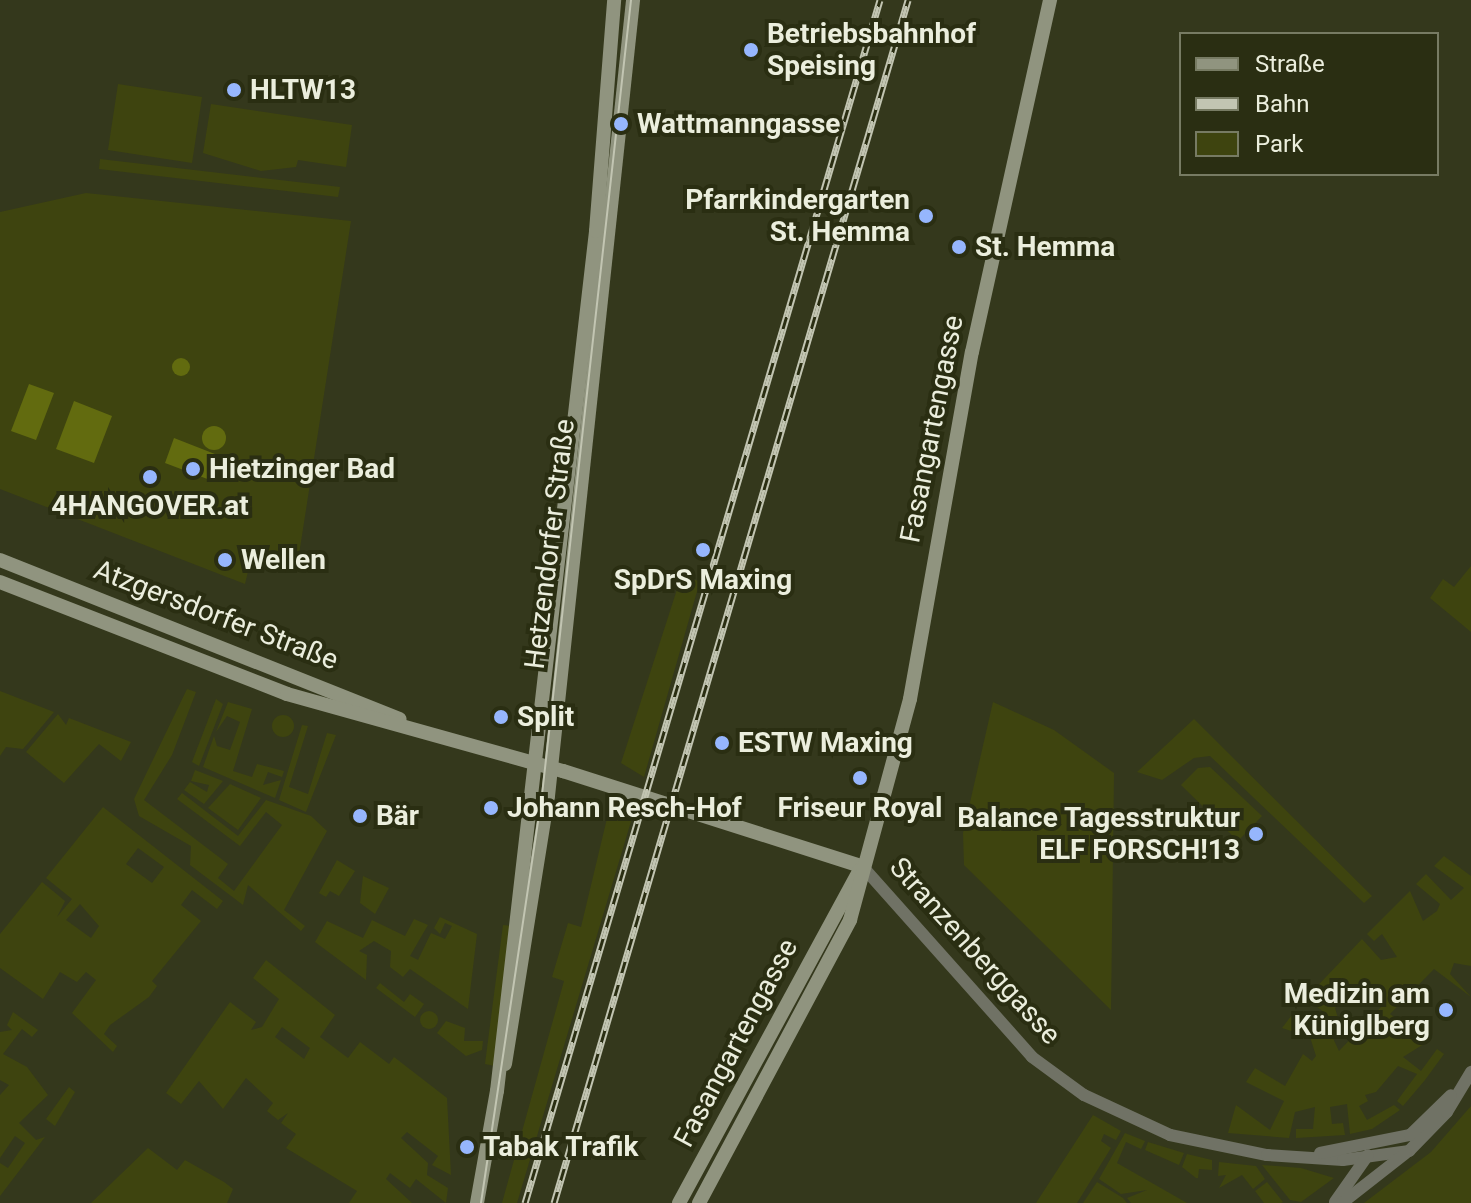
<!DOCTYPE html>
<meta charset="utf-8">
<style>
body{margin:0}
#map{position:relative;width:1471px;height:1203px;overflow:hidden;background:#34381c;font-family:Roboto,sans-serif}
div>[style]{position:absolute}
.green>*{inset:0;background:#3e440f}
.round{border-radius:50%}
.water>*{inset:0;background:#626b0f}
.tertiary>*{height:12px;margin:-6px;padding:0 6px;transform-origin:6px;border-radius:6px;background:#707265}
.secondary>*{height:14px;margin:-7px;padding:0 7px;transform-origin:7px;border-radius:7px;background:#90947f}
.tram>*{height:2px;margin:-1px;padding:0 1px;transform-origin:1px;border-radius:1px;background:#c2c5b2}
.rail>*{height:7px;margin-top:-3.5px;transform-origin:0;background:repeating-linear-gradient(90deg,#2a2e12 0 12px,#c2c5b2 0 24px);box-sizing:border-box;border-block:2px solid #c2c5b2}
.dots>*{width:22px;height:22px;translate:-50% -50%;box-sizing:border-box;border:4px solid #2a2e12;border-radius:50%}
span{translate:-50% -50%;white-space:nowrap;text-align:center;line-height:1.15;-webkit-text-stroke:8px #2a2e12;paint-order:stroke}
.poi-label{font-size:28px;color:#ebeedd;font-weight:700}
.left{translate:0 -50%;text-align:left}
.right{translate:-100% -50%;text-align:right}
.street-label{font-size:28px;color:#ebeedd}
.legend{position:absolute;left:1179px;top:32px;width:260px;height:144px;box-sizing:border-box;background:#2a2e12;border:2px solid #777b63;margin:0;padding:10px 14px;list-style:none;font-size:24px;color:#ebeedd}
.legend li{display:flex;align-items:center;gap:16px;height:40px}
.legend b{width:40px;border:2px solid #777b63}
</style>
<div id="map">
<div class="green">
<i style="clip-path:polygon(118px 84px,202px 97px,192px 163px,108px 150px)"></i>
<i style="clip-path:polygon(211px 104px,352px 125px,346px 167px,298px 160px,296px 167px,261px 171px,203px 153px)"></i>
<i style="clip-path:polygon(100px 159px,340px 187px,338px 197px,99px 169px)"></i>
<i style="clip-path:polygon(86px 193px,351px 221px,298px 561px,253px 551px,245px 584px,0 489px,0 212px)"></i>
<i style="clip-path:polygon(1471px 566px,1471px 632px,1430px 598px,1443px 579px,1454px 587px)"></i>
<i style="clip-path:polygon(681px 577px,700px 581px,644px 777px,621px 763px)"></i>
<i style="clip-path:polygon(187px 689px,196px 692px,172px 755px,144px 800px,228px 864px,218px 878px,234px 891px,282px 825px,266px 812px,240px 846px,177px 799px,182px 793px,238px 836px,266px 800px,311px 816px,327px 831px,284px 910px,305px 926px,301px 931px,248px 885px,243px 905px,190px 865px,191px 846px,139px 816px,134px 799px)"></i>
<i style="clip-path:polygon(0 691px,54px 712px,23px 749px,6px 747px,0 756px)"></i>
<i style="clip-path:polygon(216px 699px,223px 704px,199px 766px,192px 762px)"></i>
<i style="clip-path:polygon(228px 702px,252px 709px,233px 771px,252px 777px,257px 764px,284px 771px,282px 777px,268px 772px,263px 785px,281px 780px,275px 798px,203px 767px,214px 736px,217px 746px,230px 750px,240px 722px,227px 716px,216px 732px)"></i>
<i style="clip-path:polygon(993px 702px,1054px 730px,1114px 773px,1111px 1010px,964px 865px,963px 833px)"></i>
<i style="clip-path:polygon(58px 714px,66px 725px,69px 718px,131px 742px,121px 761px,99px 744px,64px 783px,26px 752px)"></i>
<i class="round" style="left:272px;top:715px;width:22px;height:22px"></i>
<i style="clip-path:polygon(1194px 719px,1372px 896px,1364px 903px,1210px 756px,1194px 758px,1162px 780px,1137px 772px)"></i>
<i style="clip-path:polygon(302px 725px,308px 726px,289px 787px,308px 794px,327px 733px,336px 735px,306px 812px,279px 800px)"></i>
<i style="clip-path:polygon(1210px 767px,1262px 816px,1238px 841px,1181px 785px,1198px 768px)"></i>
<i style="clip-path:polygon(195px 770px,223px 781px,204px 804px,184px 790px,190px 782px,207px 792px,209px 785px,191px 781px)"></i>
<i style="clip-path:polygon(230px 784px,261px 798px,238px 830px,208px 808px)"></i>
<i style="clip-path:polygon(evenodd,103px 807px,223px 901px,217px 909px,192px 890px,181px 905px,201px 921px,152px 981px,157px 986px,149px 997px,110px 1025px,104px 1034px,117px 1046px,113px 1052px,72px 1013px,96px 980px,86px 972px,77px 982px,60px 972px,43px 999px,0 968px,0 934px,42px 882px,65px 901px,57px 917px,72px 899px,46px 878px,103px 807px,138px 848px,164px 867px,152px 883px,126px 864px,138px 848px,103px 807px,80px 904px,99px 926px,91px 938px,66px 920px,80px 904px)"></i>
<i style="clip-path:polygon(609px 810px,632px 818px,517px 1203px,502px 1203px,564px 981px,552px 977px,568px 923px,581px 927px)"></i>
<i style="clip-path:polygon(1444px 856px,1471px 876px,1471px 966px,1454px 963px,1450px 974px,1471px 997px,1434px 969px,1390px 1014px,1427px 1042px,1403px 1057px,1421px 1071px,1437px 1049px,1444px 1054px,1425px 1080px,1403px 1106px,1397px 1101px,1417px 1074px,1398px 1066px,1376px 1092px,1365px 1095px,1368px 1101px,1359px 1106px,1367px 1120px,1394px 1105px,1400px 1110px,1372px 1129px,1350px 1134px,1347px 1104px,1330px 1107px,1332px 1124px,1343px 1123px,1345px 1135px,1296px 1138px,1296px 1129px,1313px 1129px,1315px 1107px,1295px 1112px,1289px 1138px,1228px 1133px,1236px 1105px,1270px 1130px,1284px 1101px,1246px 1082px,1255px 1068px,1285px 1086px,1303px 1054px,1312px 1061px,1316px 1056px,1310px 1037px,1282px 1028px,1295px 1011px,1331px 1034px,1339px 1051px,1384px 1004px,1365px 984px,1335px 1008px,1340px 1025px,1306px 998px,1362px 939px,1381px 960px,1397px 957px,1382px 934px,1374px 941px,1367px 934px,1410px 891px,1423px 921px,1437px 911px,1440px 904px,1416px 884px,1426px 874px,1451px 900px,1464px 888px,1434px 866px)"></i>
<i style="clip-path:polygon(337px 860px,355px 871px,339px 896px,330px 891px,326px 897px,319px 893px)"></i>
<i style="clip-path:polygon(363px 876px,389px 888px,375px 914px,360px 903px)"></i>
<i style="clip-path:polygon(440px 917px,477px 934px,468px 1009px,410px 969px,403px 977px,390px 967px,391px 951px,374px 941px,359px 951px,367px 955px,366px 980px,315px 942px,327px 921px,363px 938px,372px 920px,405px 936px,414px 919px,428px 925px,410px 956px,418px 960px,431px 933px,445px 939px,452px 926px,445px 923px,440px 934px,434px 928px)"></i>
<i style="clip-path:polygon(503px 925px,513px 926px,495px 1066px,485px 1064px)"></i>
<i style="clip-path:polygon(evenodd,266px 960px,335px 1015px,320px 1037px,348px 1058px,360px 1042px,389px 1064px,394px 1057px,447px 1098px,451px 1175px,432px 1165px,438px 1156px,407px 1132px,401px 1138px,428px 1163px,427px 1175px,448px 1188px,446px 1203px,416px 1179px,410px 1188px,390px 1173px,386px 1179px,412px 1203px,349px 1203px,357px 1191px,286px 1148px,296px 1134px,281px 1123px,288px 1113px,278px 1120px,267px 1111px,273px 1103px,246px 1078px,223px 1109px,199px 1081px,181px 1104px,166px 1093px,230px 1002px,256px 1022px,251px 1030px,262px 1027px,279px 999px,253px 978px,266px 960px,282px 1027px,310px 1048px,304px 1059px,275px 1037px,282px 1027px)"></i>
<i style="clip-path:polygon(380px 983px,404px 1002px,410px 994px,424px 1004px,415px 1017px,376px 988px)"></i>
<i class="round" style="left:420px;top:1011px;width:18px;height:18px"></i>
<i style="clip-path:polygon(13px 1012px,38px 1030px,32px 1037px,22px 1029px,3px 1054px,27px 1067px,48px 1095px,19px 1123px,36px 1140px,45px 1137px,0 1196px,0 1163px,8px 1168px,25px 1143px,15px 1136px,0 1158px,0 1095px,9px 1085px,0 1080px,0 1032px,12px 1030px,7px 1025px)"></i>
<i style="clip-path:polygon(446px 1021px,465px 1028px,464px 1041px,483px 1041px,482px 1050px,466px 1056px,437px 1033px)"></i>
<i style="clip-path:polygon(69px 1087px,75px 1092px,55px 1126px,46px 1119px)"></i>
<i style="clip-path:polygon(1471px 1106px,1471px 1203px,1364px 1203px,1431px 1152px)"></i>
<i style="clip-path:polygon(1093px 1115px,1121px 1131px,1116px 1140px,1104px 1134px,1101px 1141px,1111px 1148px,1077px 1203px,1036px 1203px)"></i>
<i style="clip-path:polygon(1125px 1133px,1145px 1141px,1141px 1149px,1126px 1142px,1117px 1163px,1187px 1203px,1131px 1203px,1127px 1198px,1147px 1190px,1121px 1194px,1099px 1179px)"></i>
<i style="clip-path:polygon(1148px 1142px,1184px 1153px,1179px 1165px,1145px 1150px)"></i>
<i style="clip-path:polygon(148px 1148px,177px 1170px,185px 1160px,224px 1182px,233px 1189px,227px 1203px,91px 1203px)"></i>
<i style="clip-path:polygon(1187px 1154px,1212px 1160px,1212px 1170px,1199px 1169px,1198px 1178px,1196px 1178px,1182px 1167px)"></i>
<i style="clip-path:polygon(1219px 1162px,1256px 1166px,1265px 1179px,1253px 1189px,1242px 1175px,1219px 1188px,1226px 1175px,1218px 1176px)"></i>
<i style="clip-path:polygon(1262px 1165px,1301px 1168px,1334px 1178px,1301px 1202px,1290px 1200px)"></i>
<i style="clip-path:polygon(1097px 1182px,1123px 1198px,1127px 1203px,1083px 1203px)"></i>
<i style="clip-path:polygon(1267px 1182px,1283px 1202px,1281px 1203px,1264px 1203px,1255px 1191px)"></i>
</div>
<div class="water">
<i class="round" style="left:172px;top:358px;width:18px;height:18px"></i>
<i style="clip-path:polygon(29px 384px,54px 393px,36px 440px,11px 431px)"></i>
<i style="clip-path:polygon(74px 401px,112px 416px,94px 463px,56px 449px)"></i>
<i class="round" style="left:202px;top:426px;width:24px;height:24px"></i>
<i style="clip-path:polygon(174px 438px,220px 456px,210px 480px,165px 463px)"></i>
</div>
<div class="tertiary">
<i style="left:863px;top:867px;width:254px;rotate:48.3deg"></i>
<i style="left:1032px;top:1057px;width:64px;rotate:36.2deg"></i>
<i style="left:1084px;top:1095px;width:95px;rotate:24.9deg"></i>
<i style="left:1170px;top:1135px;width:99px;rotate:11.7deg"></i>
<i style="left:1267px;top:1155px;width:76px;rotate:3.8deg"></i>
<i style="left:1343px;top:1160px;width:67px;rotate:-7.8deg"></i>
<i style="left:1409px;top:1151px;width:54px;rotate:-45.7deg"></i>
<i style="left:1447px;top:1112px;width:47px;rotate:-59deg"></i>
<i style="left:1320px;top:1153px;width:92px;rotate:-11.3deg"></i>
<i style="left:1410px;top:1135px;width:57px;rotate:-44.3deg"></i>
<i style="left:1335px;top:1202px;width:57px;rotate:-54.9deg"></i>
<i style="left:1342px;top:1203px;width:81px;rotate:-38deg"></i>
</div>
<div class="secondary">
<i style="left:0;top:560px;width:430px;rotate:21.7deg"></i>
<i style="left:0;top:582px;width:308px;rotate:21.3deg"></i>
<i style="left:287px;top:694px;width:287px;rotate:15.6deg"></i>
<i style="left:563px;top:771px;width:315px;rotate:17.7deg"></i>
<i style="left:505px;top:1064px;width:271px;rotate:-80.9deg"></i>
<i style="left:548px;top:796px;width:801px;rotate:-83.9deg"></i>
<i style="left:477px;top:1203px;width:114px;rotate:-79.9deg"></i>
<i style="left:497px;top:1091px;width:866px;rotate:-83.43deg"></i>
<i style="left:596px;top:231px;width:232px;rotate:-85.5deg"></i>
<i style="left:679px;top:1203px;width:379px;rotate:-61.5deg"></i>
<i style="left:699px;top:1203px;width:321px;rotate:-61.9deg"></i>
<i style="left:850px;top:920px;width:229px;rotate:-74.8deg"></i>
<i style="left:910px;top:699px;width:352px;rotate:-79.9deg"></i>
<i style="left:972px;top:352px;width:361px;rotate:-77.5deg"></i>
</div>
<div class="tram">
<i style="left:481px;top:1203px;width:413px;rotate:-81.5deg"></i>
<i style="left:542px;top:795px;width:800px;rotate:-83.61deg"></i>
</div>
<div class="rail">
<i style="left:525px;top:1203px;width:1254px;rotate:-73.56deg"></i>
<i style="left:554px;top:1203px;width:1254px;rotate:-73.6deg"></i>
</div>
<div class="dots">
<i style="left:751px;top:50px;background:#96b6fd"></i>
<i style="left:234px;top:90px;background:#96b6fd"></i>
<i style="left:621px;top:124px;background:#96b6fd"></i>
<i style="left:926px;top:216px;background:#96b6fd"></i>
<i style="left:959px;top:247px;background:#96b6fd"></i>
<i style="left:193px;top:469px;background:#96b6fd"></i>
<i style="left:150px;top:477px;background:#96b6fd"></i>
<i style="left:703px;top:550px;background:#96b6fd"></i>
<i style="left:225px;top:560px;background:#96b6fd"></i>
<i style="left:501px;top:717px;background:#96b6fd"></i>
<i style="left:722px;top:743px;background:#96b6fd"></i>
<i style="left:860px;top:778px;background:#96b6fd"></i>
<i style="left:491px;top:808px;background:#96b6fd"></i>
<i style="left:360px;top:816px;background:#96b6fd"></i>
<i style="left:1256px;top:834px;background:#96b6fd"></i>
<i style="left:1446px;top:1010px;background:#96b6fd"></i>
<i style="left:467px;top:1147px;background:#96b6fd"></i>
</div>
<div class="poi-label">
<span class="left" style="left:767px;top:50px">Betriebsbahnhof<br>Speising</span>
<span class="left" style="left:250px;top:90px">HLTW13</span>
<span class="left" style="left:637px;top:124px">Wattmanngasse</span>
<span class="right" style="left:910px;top:216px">Pfarrkindergarten<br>St. Hemma</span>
<span class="left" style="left:975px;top:247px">St. Hemma</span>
<span class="left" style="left:209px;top:469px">Hietzinger Bad</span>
<span style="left:150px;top:506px">4HANGOVER.at</span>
<span class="left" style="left:241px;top:560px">Wellen</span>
<span style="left:703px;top:580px">SpDrS Maxing</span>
<span class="left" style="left:517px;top:717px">Split</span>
<span class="left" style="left:738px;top:743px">ESTW Maxing</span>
<span class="left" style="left:507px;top:808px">Johann Resch-Hof</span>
<span style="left:860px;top:808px">Friseur Royal</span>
<span class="left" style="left:376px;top:816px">Bär</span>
<span class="right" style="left:1240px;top:834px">Balance Tagesstruktur<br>ELF FORSCH!13</span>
<span class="right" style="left:1430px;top:1010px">Medizin am<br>Küniglberg</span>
<span class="left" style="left:483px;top:1147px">Tabak Trafik</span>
</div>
<div class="street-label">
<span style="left:932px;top:429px;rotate:-79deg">Fasangartengasse</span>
<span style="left:550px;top:544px;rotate:-83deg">Hetzendorfer Straße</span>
<span style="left:216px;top:615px;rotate:21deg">Atzgersdorfer Straße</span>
<span style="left:975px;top:951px;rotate:48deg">Stranzenberggasse</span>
<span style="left:736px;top:1043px;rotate:-62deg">Fasangartengasse</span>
</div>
<ul class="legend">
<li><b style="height:10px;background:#90947f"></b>Straße</li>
<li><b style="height:10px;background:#c2c5b2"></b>Bahn</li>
<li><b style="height:22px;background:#3e440f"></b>Park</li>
</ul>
</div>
